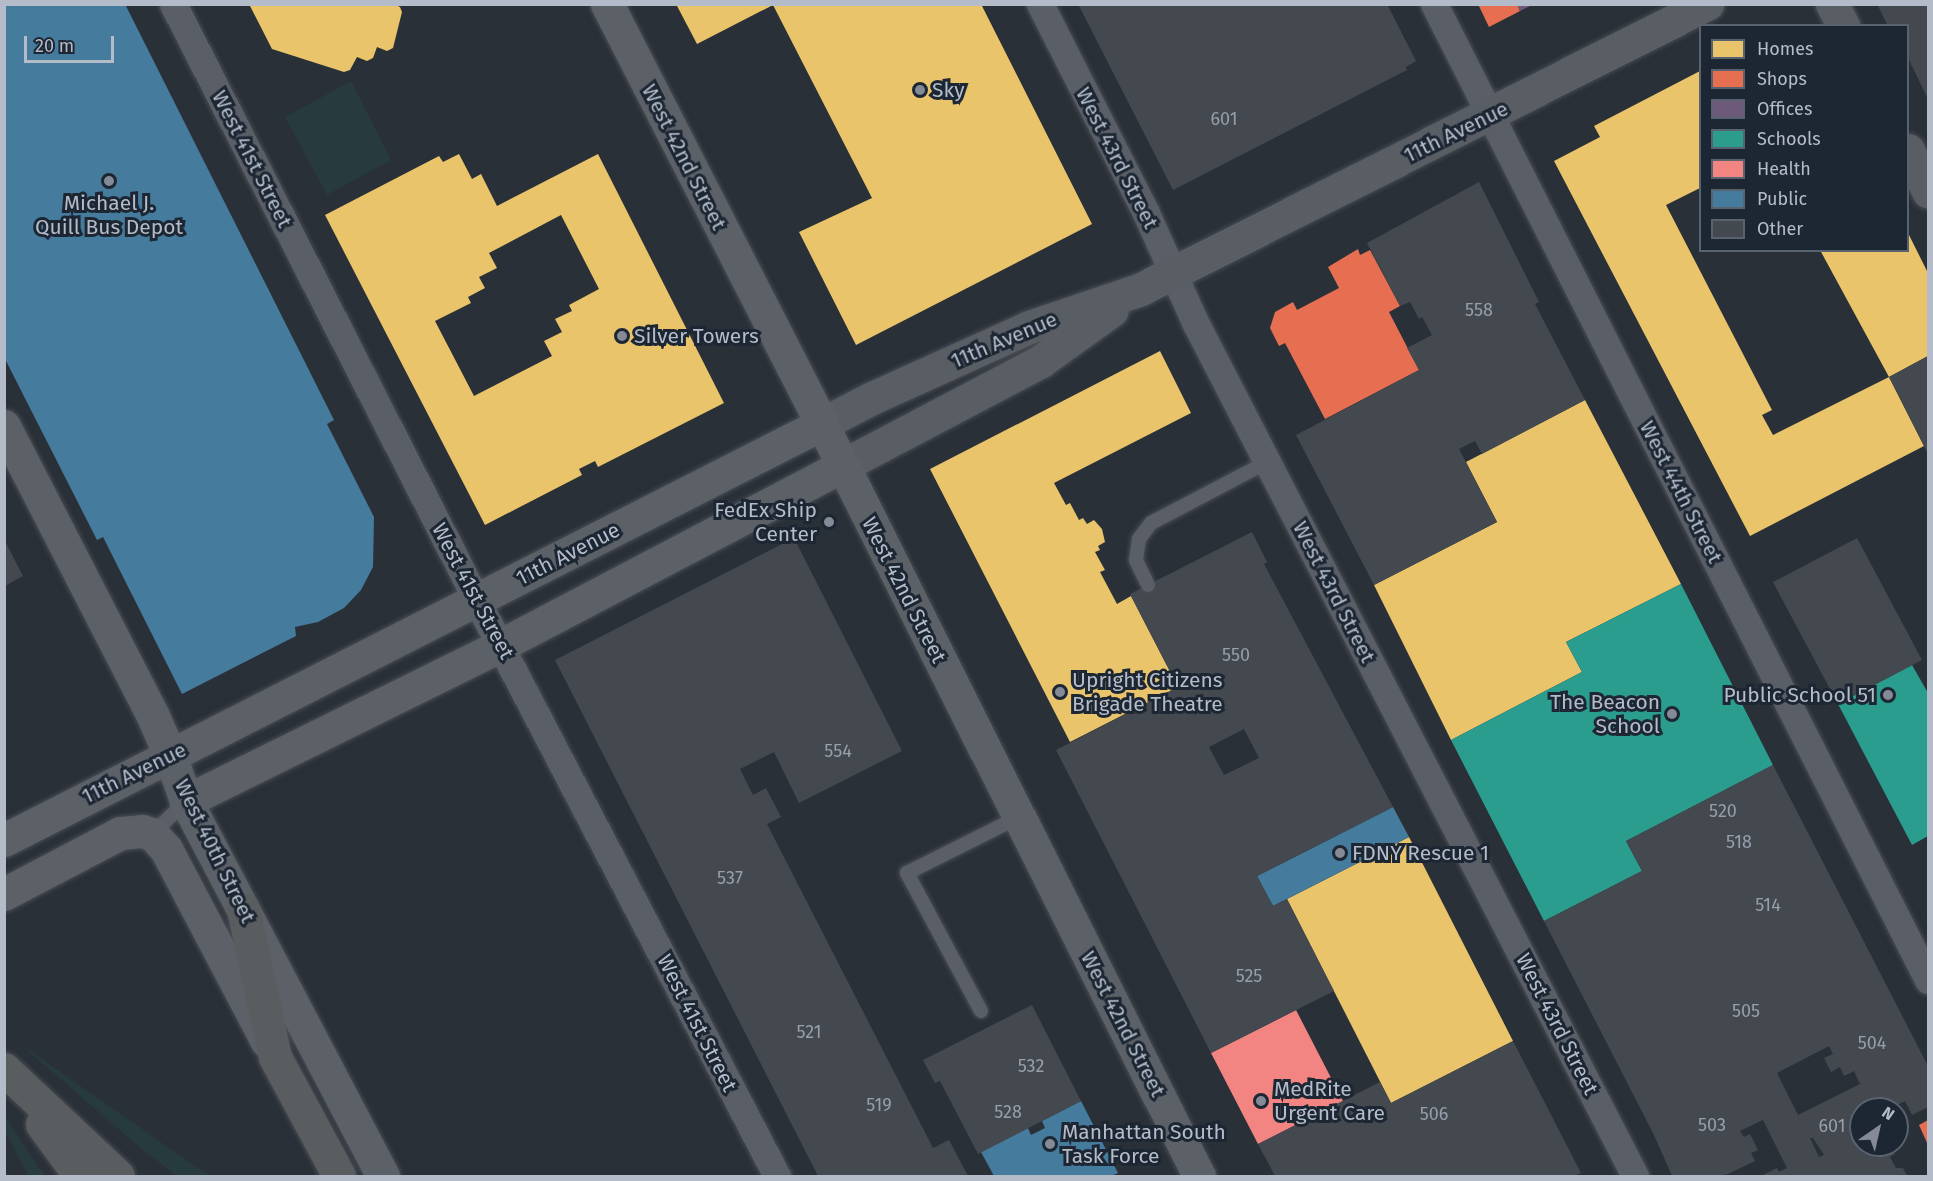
<!DOCTYPE html>
<style>
body{margin:0}
#map{position:relative;width:1933px;height:1181px;overflow:hidden;background:#2a3038;font-family:"Fira Sans",sans-serif}
div>[style]{position:absolute}
.green>*{inset:0;background:#273a3e}
.homes>*{inset:0;background:#e9c46a}
.shops>*{inset:0;background:#e76f51}
.offices>*{inset:0;background:#6d597a}
.schools>*{inset:0;background:#2a9d8f}
.health>*{inset:0;background:#f28482}
.public>*{inset:0;background:#457b9d}
.building>*{inset:0;background:#444950}
.roads{filter:drop-shadow(0 0 2px #484c53) drop-shadow(0 0 2px #484c53)}
.lane>*{height:14px;margin:-7px;padding:0 7px;transform-origin:7px;border-radius:7px;background:#5a5e66}
.street>*{height:27px;margin:-13.5px;padding:0 13.5px;transform-origin:13.5px;border-radius:13.5px;background:#5a5e66}
.secondary>*{height:33px;margin:-16.5px;padding:0 16.5px;transform-origin:16.5px;border-radius:16.5px;background:#595d64}
.primary>*{height:33px;margin:-16.5px;padding:0 16.5px;transform-origin:16.5px;border-radius:16.5px;background:#5c6168}
.highway>*{height:33px;margin:-16.5px;padding:0 16.5px;transform-origin:16.5px;border-radius:16.5px;background:#5a5d60}
.dots>*{width:16px;height:16px;translate:-50% -50%;box-sizing:border-box;border:3px solid #1d2633;border-radius:50%}
span{translate:-50% -50%;white-space:nowrap;text-align:center;line-height:1.15;-webkit-text-stroke:6px #1d2633;paint-order:stroke}
.number-label{font-size:18px;color:#989fab}
.number-label span{-webkit-text-stroke-width:0}
.poi-label{font-size:21px;color:#b4bcc9}
.left{translate:0 -50%;text-align:left}
.right{translate:-100% -50%;text-align:right}
.street-label{font-size:21px;color:#b4bcc9}
.frame{position:absolute;inset:0;border:6px solid #b4bcc9;pointer-events:none}
.legend{position:absolute;left:1699px;top:24px;width:210px;height:228px;box-sizing:border-box;background:#1d2633;border:2px solid #59626f;margin:0;padding:8px 10px;list-style:none;font-size:18px;color:#b4bcc9}
.legend li{display:flex;align-items:center;gap:12px;height:30px}
.legend b{width:30px;border:2px solid #59626f}
.north{position:absolute;left:1849px;top:1097px;width:60px;height:60px;box-sizing:border-box;background:#1d2633;border:2px solid #59626f;border-radius:50%;rotate:34deg;font-size:16px;font-weight:700;line-height:24px;text-align:center;color:#b4bcc9}
.north::after{content:'';display:block;margin:auto;width:21px;height:27px;background:#848b96;clip-path:polygon(50% 0,100% 100%,50% 72%,0 100%)}
.scale{position:absolute;left:24px;top:36px;width:90px;height:27px;box-sizing:border-box;border:3px solid #b4bcc9;border-top:0;padding-left:8px;font-size:18px;line-height:21px;white-space:nowrap;color:#b4bcc9;-webkit-text-stroke:4px #1d2633;paint-order:stroke}
</style>
<div id="map">
<div class="green">
<i style="clip-path:polygon(351px 81px,391px 160px,327px 195px,285px 117px)"></i>
<i style="clip-path:polygon(19px 1043px,209px 1176px,177px 1176px,138px 1146px)"></i>
<i style="clip-path:polygon(5px 1117px,31px 1156px,45px 1176px,28px 1176px,5px 1131px)"></i>
</div>
<div class="homes">
<i style="clip-path:polygon(249px 4px,393px 4px,400px 7px,402px 12px,393px 48px,387px 51px,377px 47px,373px 58px,367px 61px,357px 57px,350px 70px,344px 72px,272px 49px)"></i>
<i style="clip-path:polygon(676px 4px,981px 4px,1092px 224px,856px 345px,799px 232px,872px 198px,773px 5px,697px 44px)"></i>
<i style="clip-path:polygon(1700px 71px,1700px 188px,1666px 205px,1772px 410px,1762px 415px,1773px 435px,1889px 377px,1924px 446px,1750px 536px,1554px 161px,1600px 137px,1594px 126px)"></i>
<i style="clip-path:polygon(evenodd,459px 154px,472px 179px,481px 174px,497px 206px,598px 154px,724px 403px,598px 467px,595px 461px,579px 469px,582px 475px,485px 525px,325px 215px,439px 156px,443px 162px,459px 154px,561px 215px,599px 289px,569px 305px,572px 311px,555px 319px,562px 332px,544px 341px,552px 356px,474px 396px,435px 321px,471px 303px,468px 297px,485px 288px,479px 277px,497px 268px,489px 253px,561px 215px)"></i>
<i style="clip-path:polygon(1908px 233px,1928px 273px,1928px 356px,1889px 377px,1820px 250px,1908px 250px)"></i>
<i style="clip-path:polygon(1160px 351px,1191px 413px,1054px 483px,1066px 505px,1070px 503px,1079px 520px,1083px 518px,1087px 524px,1094px 520px,1102px 529px,1105px 542px,1098px 546px,1100px 550px,1095px 552px,1105px 570px,1100px 572px,1117px 604px,1131px 596px,1178px 687px,1070px 742px,930px 469px)"></i>
<i style="clip-path:polygon(1585px 400px,1681px 584px,1566px 642px,1582px 672px,1451px 740px,1374px 585px,1497px 522px,1466px 462px)"></i>
<i style="clip-path:polygon(1409px 837px,1513px 1041px,1391px 1103px,1287px 899px)"></i>
</div>
<div class="shops">
<i style="clip-path:polygon(1478px 4px,1517px 4px,1520px 11px,1489px 27px)"></i>
<i style="clip-path:polygon(1358px 249px,1360px 255px,1370px 250px,1400px 306px,1389px 312px,1419px 370px,1325px 419px,1285px 343px,1279px 346px,1270px 328px,1275px 312px,1293px 302px,1297px 310px,1339px 288px,1328px 267px)"></i>
<i style="clip-path:polygon(1928px 1120px,1928px 1145px,1919px 1125px)"></i>
</div>
<div class="offices">
<i style="clip-path:polygon(1517px 4px,1534px 4px,1520px 11px)"></i>
</div>
<div class="schools">
<i style="clip-path:polygon(1681px 584px,1773px 765px,1626px 841px,1642px 871px,1544px 921px,1451px 740px,1582px 672px,1566px 642px)"></i>
<i style="clip-path:polygon(1912px 665px,1928px 693px,1928px 836px,1912px 845px,1838px 704px)"></i>
</div>
<div class="health">
<i style="clip-path:polygon(1296px 1010px,1343px 1101px,1258px 1144px,1211px 1053px)"></i>
</div>
<div class="public">
<i style="clip-path:polygon(4px 4px,125px 4px,334px 420px,327px 424px,374px 517px,373px 567px,361px 590px,344px 608px,318px 622px,295px 627px,296px 636px,182px 694px,103px 537px,97px 540px,4px 357px)"></i>
<i style="clip-path:polygon(1393px 807px,1409px 837px,1273px 906px,1257px 876px)"></i>
<i style="clip-path:polygon(1081px 1101px,1118px 1173px,1111px 1176px,994px 1176px,981px 1152px,1028px 1128px,1031px 1135px,1045px 1128px,1042px 1121px)"></i>
</div>
<div class="building">
<i style="clip-path:polygon(1078px 4px,1387px 4px,1416px 61px,1406px 67px,1407px 70px,1173px 190px)"></i>
<i style="clip-path:polygon(1877px 4px,1928px 4px,1928px 99px,1908px 58px,1908px 26px,1888px 26px)"></i>
<i style="clip-path:polygon(1479px 182px,1539px 302px,1535px 304px,1585px 400px,1482px 454px,1475px 441px,1459px 449px,1497px 522px,1374px 585px,1296px 435px,1419px 370px,1407px 348px,1432px 335px,1422px 317px,1419px 319px,1410px 302px,1400px 306px,1367px 243px)"></i>
<i style="clip-path:polygon(1928px 356px,1928px 454px,1889px 377px)"></i>
<i style="clip-path:polygon(evenodd,1252px 532px,1267px 562px,1264px 564px,1393px 807px,1257px 876px,1273px 906px,1287px 899px,1334px 991px,1211px 1053px,1056px 750px,1178px 687px,1130px 594px,1252px 532px,1244px 729px,1259px 758px,1224px 775px,1209px 747px,1244px 729px)"></i>
<i style="clip-path:polygon(794px 538px,902px 751px,799px 803px,774px 752px,740px 769px,753px 795px,766px 788px,781px 817px,767px 824px,933px 1148px,949px 1140px,968px 1176px,818px 1176px,555px 660px)"></i>
<i style="clip-path:polygon(1857px 538px,1922px 660px,1838px 704px,1773px 582px)"></i>
<i style="clip-path:polygon(5px 541px,23px 576px,5px 586px)"></i>
<i style="clip-path:polygon(evenodd,1773px 765px,1928px 1066px,1928px 1107px,1912px 1115px,1905px 1101px,1890px 1109px,1861px 1109px,1861px 1145px,1890px 1145px,1895px 1154px,1890px 1157px,1896px 1168px,1903px 1168px,1907px 1176px,1761px 1176px,1777px 1168px,1779px 1172px,1787px 1168px,1763px 1120px,1740px 1131px,1744px 1137px,1750px 1134px,1758px 1150px,1751px 1153px,1755px 1161px,1728px 1174px,1718px 1176px,1672px 1176px,1654px 1135px,1544px 921px,1642px 871px,1626px 841px,1773px 765px,1829px 1046px,1833px 1054px,1824px 1058px,1831px 1072px,1840px 1067px,1844px 1076px,1854px 1071px,1860px 1084px,1798px 1115px,1777px 1073px,1829px 1046px,1773px 765px,1810px 1138px,1813px 1138px,1824px 1155px,1819px 1157px,1810px 1138px)"></i>
<i style="clip-path:polygon(1032px 1005px,1081px 1101px,978px 1154px,940px 1081px,935px 1083px,923px 1060px)"></i>
<i style="clip-path:polygon(1513px 1041px,1581px 1173px,1574px 1176px,1275px 1176px,1258px 1144px,1380px 1082px,1391px 1103px)"></i>
</div>
<div class="roads">
<div class="lane">
<i style="left:1148px;top:585px;width:28px;rotate:-116deg"></i>
<i style="left:1136px;top:560px;width:21px;rotate:-82deg"></i>
<i style="left:1139px;top:539px;width:20px;rotate:-53deg"></i>
<i style="left:1151px;top:523px;width:131px;rotate:-27.7deg"></i>
<i style="left:152px;top:834px;width:47px;rotate:-44.1deg"></i>
<i style="left:981px;top:1011px;width:157px;rotate:-118.2deg"></i>
<i style="left:907px;top:873px;width:125px;rotate:-26.6deg"></i>
</div>
<div class="street">
<i style="left:173px;top:4px;width:670px;rotate:63.01deg"></i>
<i style="left:477px;top:601px;width:649px;rotate:62.45deg"></i>
<i style="left:1040px;top:4px;width:234px;rotate:63.1deg"></i>
<i style="left:1146px;top:213px;width:120px;rotate:65.8deg"></i>
<i style="left:1195px;top:322px;width:961px;rotate:62.74deg"></i>
<i style="left:1434px;top:4px;width:1094px;rotate:63.15deg"></i>
</div>
<div class="secondary">
<i style="left:1832px;top:4px;width:25px;rotate:63deg"></i>
<i style="left:1908px;top:150px;width:46px;rotate:64deg"></i>
<i style="left:822px;top:424px;width:56px;rotate:-27.5deg"></i>
<i style="left:872px;top:398px;width:172px;rotate:-24.3deg"></i>
<i style="left:1029px;top:327px;width:118px;rotate:-18.7deg"></i>
<i style="left:1141px;top:289px;width:634px;rotate:-26.73deg"></i>
<i style="left:842px;top:466px;width:225px;rotate:-27.8deg"></i>
<i style="left:1041px;top:361px;width:87px;rotate:-35.7deg"></i>
</div>
<div class="primary">
<i style="left:607px;top:4px;width:472px;rotate:62.9deg"></i>
<i style="left:822px;top:424px;width:841px;rotate:63.37deg"></i>
<i style="left:4px;top:426px;width:324px;rotate:62.8deg"></i>
<i style="left:152px;top:714px;width:45px;rotate:66.3deg"></i>
<i style="left:170px;top:755px;width:49px;rotate:70.8deg"></i>
<i style="left:186px;top:801px;width:424px;rotate:62.3deg"></i>
<i style="left:186px;top:801px;width:352px;rotate:-26.3deg"></i>
<i style="left:501px;top:645px;width:385px;rotate:-27.7deg"></i>
<i style="left:4px;top:840px;width:918px;rotate:-26.96deg"></i>
<i style="left:4px;top:894px;width:131px;rotate:-27.7deg"></i>
<i style="left:120px;top:833px;width:22px;rotate:-5deg"></i>
<i style="left:142px;top:831px;width:10px;rotate:17deg"></i>
<i style="left:152px;top:834px;width:21px;rotate:47deg"></i>
<i style="left:166px;top:849px;width:217px;rotate:62.3deg"></i>
</div>
<div class="highway">
<i style="left:243px;top:909px;width:151px;rotate:77.8deg"></i>
<i style="left:275px;top:1057px;width:135px;rotate:61.7deg"></i>
<i style="left:4px;top:1069px;width:156px;rotate:43.2deg"></i>
<i style="left:42px;top:1124px;width:64px;rotate:53.8deg"></i>
</div>
</div>
<div class="dots">
<i style="left:920px;top:90px;background:#848b96"></i>
<i style="left:109px;top:181px;background:#848b96"></i>
<i style="left:622px;top:336px;background:#848b96"></i>
<i style="left:829px;top:522px;background:#848b96"></i>
<i style="left:1060px;top:692px;background:#848b96"></i>
<i style="left:1888px;top:695px;background:#848b96"></i>
<i style="left:1672px;top:714px;background:#848b96"></i>
<i style="left:1340px;top:853px;background:#848b96"></i>
<i style="left:1261px;top:1101px;background:#848b96"></i>
<i style="left:1050px;top:1144px;background:#848b96"></i>
</div>
<div class="number-label">
<span style="left:1224px;top:119px">601</span>
<span style="left:1479px;top:310px">558</span>
<span style="left:1236px;top:655px">550</span>
<span style="left:838px;top:751px">554</span>
<span style="left:1723px;top:811px">520</span>
<span style="left:1739px;top:842px">518</span>
<span style="left:730px;top:878px">537</span>
<span style="left:1768px;top:905px">514</span>
<span style="left:1249px;top:976px">525</span>
<span style="left:1746px;top:1011px">505</span>
<span style="left:809px;top:1032px">521</span>
<span style="left:1872px;top:1043px">504</span>
<span style="left:1031px;top:1066px">532</span>
<span style="left:879px;top:1105px">519</span>
<span style="left:1008px;top:1112px">528</span>
<span style="left:1434px;top:1114px">506</span>
<span style="left:1712px;top:1125px">503</span>
<span style="left:1832px;top:1126px">601</span>
</div>
<div class="poi-label">
<span class="left" style="left:932px;top:90px">Sky</span>
<span style="left:109px;top:215px">Michael J.<br>Quill Bus Depot</span>
<span class="left" style="left:634px;top:336px">Silver Towers</span>
<span class="right" style="left:817px;top:522px">FedEx Ship<br>Center</span>
<span class="left" style="left:1072px;top:692px">Upright Citizens<br>Brigade Theatre</span>
<span class="right" style="left:1876px;top:695px">Public School 51</span>
<span class="right" style="left:1660px;top:714px">The Beacon<br>School</span>
<span class="left" style="left:1352px;top:853px">FDNY Rescue 1</span>
<span class="left" style="left:1274px;top:1101px">MedRite<br>Urgent Care</span>
<span class="left" style="left:1062px;top:1144px">Manhattan South<br>Task Force</span>
</div>
<div class="street-label">
<span style="left:1456px;top:132px;rotate:-26deg">11th Avenue</span>
<span style="left:684px;top:157px;rotate:63deg">West 42nd Street</span>
<span style="left:1117px;top:158px;rotate:63deg">West 43rd Street</span>
<span style="left:252px;top:159px;rotate:63deg">West 41st Street</span>
<span style="left:1004px;top:340px;rotate:-23deg">11th Avenue</span>
<span style="left:1681px;top:492px;rotate:63deg">West 44th Street</span>
<span style="left:568px;top:554px;rotate:-27deg">11th Avenue</span>
<span style="left:904px;top:590px;rotate:63deg">West 42nd Street</span>
<span style="left:473px;top:591px;rotate:62deg">West 41st Street</span>
<span style="left:1334px;top:592px;rotate:63deg">West 43rd Street</span>
<span style="left:134px;top:773px;rotate:-26deg">11th Avenue</span>
<span style="left:215px;top:851px;rotate:64deg">West 40th Street</span>
<span style="left:697px;top:1023px;rotate:63deg">West 41st Street</span>
<span style="left:1123px;top:1024px;rotate:63deg">West 42nd Street</span>
<span style="left:1557px;top:1024px;rotate:63deg">West 43rd Street</span>
</div>
<div class="frame"></div>
<ul class="legend">
<li><b style="height:16px;background:#e9c46a"></b>Homes</li>
<li><b style="height:16px;background:#e76f51"></b>Shops</li>
<li><b style="height:16px;background:#6d597a"></b>Offices</li>
<li><b style="height:16px;background:#2a9d8f"></b>Schools</li>
<li><b style="height:16px;background:#f28482"></b>Health</li>
<li><b style="height:16px;background:#457b9d"></b>Public</li>
<li><b style="height:16px;background:#444950"></b>Other</li>
</ul>
<div class="north">N</div>
<div class="scale">20 m</div>
</div>
